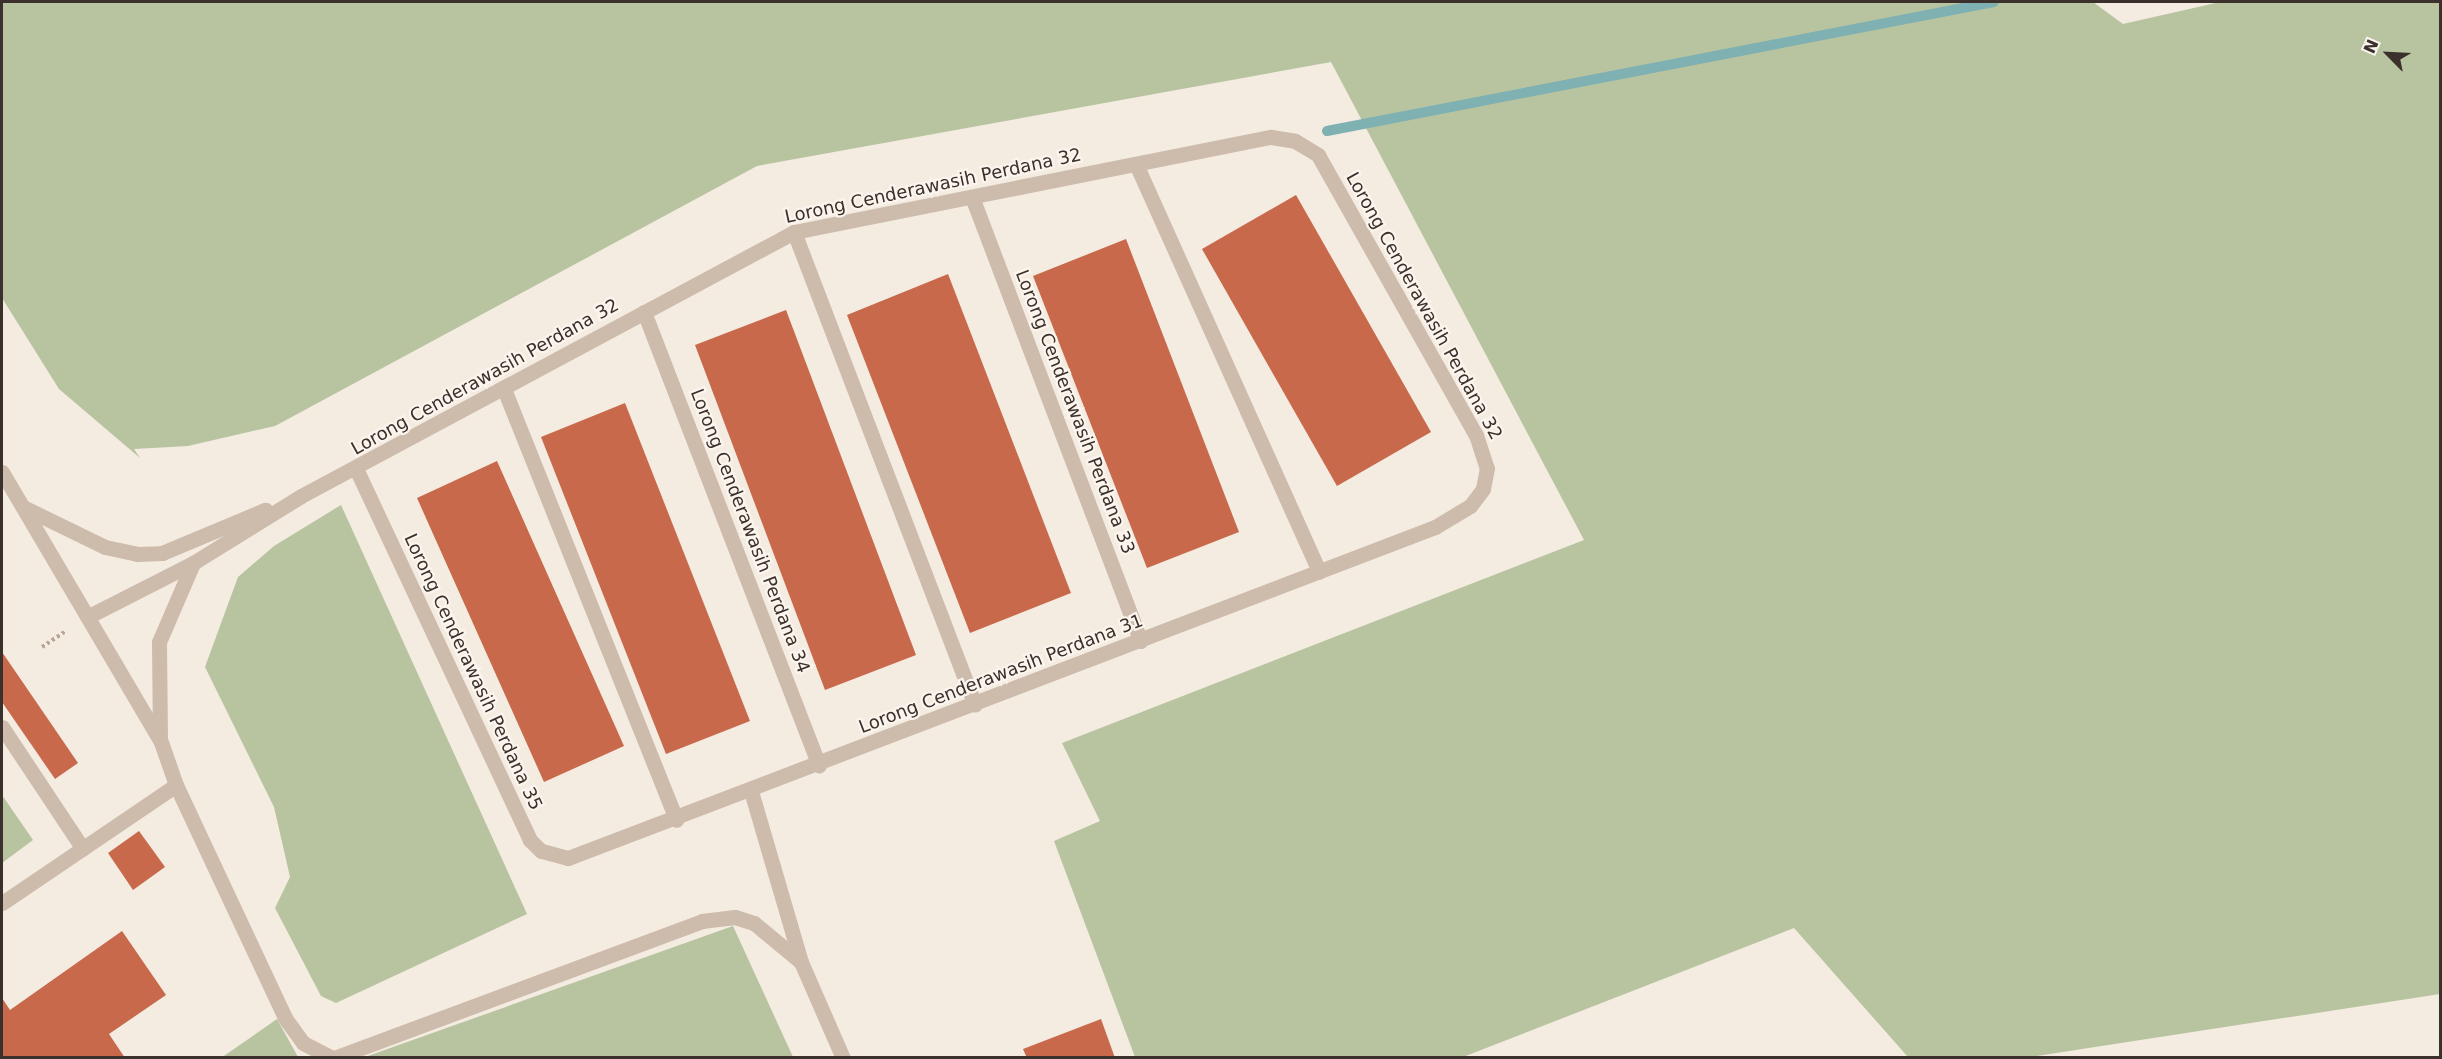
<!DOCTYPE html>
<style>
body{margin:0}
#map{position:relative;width:2442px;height:1059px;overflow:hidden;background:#f4ebe1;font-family:"DejaVu Sans",sans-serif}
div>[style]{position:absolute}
.green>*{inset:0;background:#b8c4a0}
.stream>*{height:10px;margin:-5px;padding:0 5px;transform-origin:5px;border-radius:5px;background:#7fb0b2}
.building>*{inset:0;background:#c8694b}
.path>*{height:4px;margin-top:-2px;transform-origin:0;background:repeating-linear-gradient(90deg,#b9a596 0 3px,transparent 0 6px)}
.lane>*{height:15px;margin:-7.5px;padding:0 7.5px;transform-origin:7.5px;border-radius:7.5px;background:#cdbbac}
.street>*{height:15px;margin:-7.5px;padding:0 7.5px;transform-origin:7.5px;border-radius:7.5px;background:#cdbbac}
span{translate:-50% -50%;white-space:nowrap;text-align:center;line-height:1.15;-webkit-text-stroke:4.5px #fbf5ee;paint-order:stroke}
.street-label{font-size:18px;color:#3b302b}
.frame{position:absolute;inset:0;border:3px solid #3b302b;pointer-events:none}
.north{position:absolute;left:2358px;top:24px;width:60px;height:60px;-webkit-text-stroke:4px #fbf5ee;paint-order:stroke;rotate:294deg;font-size:16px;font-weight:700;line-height:24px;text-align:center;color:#3b302b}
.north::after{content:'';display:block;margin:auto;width:21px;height:27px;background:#3b302b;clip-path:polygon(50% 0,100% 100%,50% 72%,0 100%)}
</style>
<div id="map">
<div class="green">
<i style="clip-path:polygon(2px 2px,2093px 2px,2123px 24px,2220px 2px,2440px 2px,2440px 994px,2030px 1057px,1908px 1057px,1794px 928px,1463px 1057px,1135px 1057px,1054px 841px,1100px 821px,1062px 743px,1584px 540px,1331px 62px,757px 166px,275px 426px,188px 446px,134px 449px,140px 458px,59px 389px,2px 298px)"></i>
<i style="clip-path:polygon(341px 505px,527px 914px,336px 1003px,321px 996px,275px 908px,290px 877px,274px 807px,205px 667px,238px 577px,274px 546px)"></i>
<i style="clip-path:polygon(2px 795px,33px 840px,2px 863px)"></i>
<i style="clip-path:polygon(733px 926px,793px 1057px,365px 1057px)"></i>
<i style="clip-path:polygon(277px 1019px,298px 1057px,221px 1058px)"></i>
</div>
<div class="stream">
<i style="left:1327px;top:131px;width:679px;rotate:-10.95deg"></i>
</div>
<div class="building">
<i style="clip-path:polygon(1296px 195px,1431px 432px,1337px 486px,1202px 249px)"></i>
<i style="clip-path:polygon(1126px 239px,1239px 532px,1147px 568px,1033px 276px)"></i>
<i style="clip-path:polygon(948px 274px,1071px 593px,970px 633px,847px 315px)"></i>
<i style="clip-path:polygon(786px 310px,916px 655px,825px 690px,695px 345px)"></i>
<i style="clip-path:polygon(625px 403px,750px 721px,666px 754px,541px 437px)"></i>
<i style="clip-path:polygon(497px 461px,624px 746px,544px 782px,417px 498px)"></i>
<i style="clip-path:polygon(2px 652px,78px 763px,55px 779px,2px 702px)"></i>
<i style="clip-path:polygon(139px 831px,165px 867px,133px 890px,108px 853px)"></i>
<i style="clip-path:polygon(122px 931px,166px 995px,109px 1034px,125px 1058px,2px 1058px,2px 998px,10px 1010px)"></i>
<i style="clip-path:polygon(1101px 1019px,1115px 1058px,1027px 1058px,1023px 1049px)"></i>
</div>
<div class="path">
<i style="left:42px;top:647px;width:29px;rotate:-34deg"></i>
</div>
<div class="lane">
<i style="left:1136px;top:164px;width:447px;rotate:65.8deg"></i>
<i style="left:794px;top:232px;width:506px;rotate:69.06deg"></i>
<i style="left:504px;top:389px;width:464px;rotate:68.2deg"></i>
<i style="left:2px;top:727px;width:146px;rotate:56.4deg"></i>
<i style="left:2px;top:903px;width:210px;rotate:-34.1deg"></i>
</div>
<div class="street">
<i style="left:972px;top:197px;width:475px;rotate:69.2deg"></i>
<i style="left:644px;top:312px;width:486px;rotate:68.9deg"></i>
<i style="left:2px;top:472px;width:313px;rotate:59.5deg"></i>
<i style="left:161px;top:742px;width:46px;rotate:70.8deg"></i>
<i style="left:176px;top:785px;width:257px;rotate:64.9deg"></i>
<i style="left:285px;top:1018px;width:31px;rotate:54deg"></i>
<i style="left:303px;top:1043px;width:34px;rotate:27deg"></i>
<i style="left:25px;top:508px;width:89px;rotate:26deg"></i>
<i style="left:105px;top:547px;width:33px;rotate:12deg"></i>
<i style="left:137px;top:554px;width:25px;rotate:-2deg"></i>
<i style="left:162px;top:553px;width:112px;rotate:-22.7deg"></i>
<i style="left:89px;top:616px;width:117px;rotate:-27deg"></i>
<i style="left:193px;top:563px;width:127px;rotate:-31.8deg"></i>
<i style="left:301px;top:496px;width:559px;rotate:-28.17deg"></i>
<i style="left:794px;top:232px;width:486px;rotate:-11.3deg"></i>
<i style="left:1271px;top:137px;width:24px;rotate:9deg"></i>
<i style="left:1295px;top:141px;width:27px;rotate:31deg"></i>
<i style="left:1318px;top:155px;width:322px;rotate:60.6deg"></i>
<i style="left:1476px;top:435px;width:35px;rotate:72deg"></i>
<i style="left:1487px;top:468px;width:21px;rotate:101deg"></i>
<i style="left:1483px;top:489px;width:21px;rotate:127deg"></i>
<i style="left:1470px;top:506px;width:41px;rotate:149deg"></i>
<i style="left:1435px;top:527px;width:928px;rotate:159.1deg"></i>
<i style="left:568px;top:858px;width:28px;rotate:-165deg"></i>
<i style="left:541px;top:851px;width:16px;rotate:-135deg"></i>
<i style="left:530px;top:840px;width:408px;rotate:-115.1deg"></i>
<i style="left:160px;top:739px;width:97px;rotate:-90.6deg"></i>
<i style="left:159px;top:642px;width:86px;rotate:-66.7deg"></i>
<i style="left:751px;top:791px;width:178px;rotate:73.7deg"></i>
<i style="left:334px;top:1058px;width:393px;rotate:-20.4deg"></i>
<i style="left:702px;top:921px;width:33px;rotate:-7deg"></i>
<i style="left:735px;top:917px;width:20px;rotate:18deg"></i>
<i style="left:754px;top:923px;width:61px;rotate:39.7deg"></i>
<i style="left:801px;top:962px;width:105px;rotate:66.4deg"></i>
</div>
<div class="street-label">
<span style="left:933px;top:186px;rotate:-12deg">Lorong Cenderawasih Perdana 32</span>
<span style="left:1424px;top:306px;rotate:61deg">Lorong Cenderawasih Perdana 32</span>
<span style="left:485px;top:377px;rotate:-29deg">Lorong Cenderawasih Perdana 32</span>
<span style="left:1075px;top:412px;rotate:69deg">Lorong Cenderawasih Perdana 33</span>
<span style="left:750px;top:531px;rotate:69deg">Lorong Cenderawasih Perdana 34</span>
<span style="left:473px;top:672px;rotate:65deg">Lorong Cenderawasih Perdana 35</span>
<span style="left:1001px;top:674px;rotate:-21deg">Lorong Cenderawasih Perdana 31</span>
</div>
<div class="frame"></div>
<div class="north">N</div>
</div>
